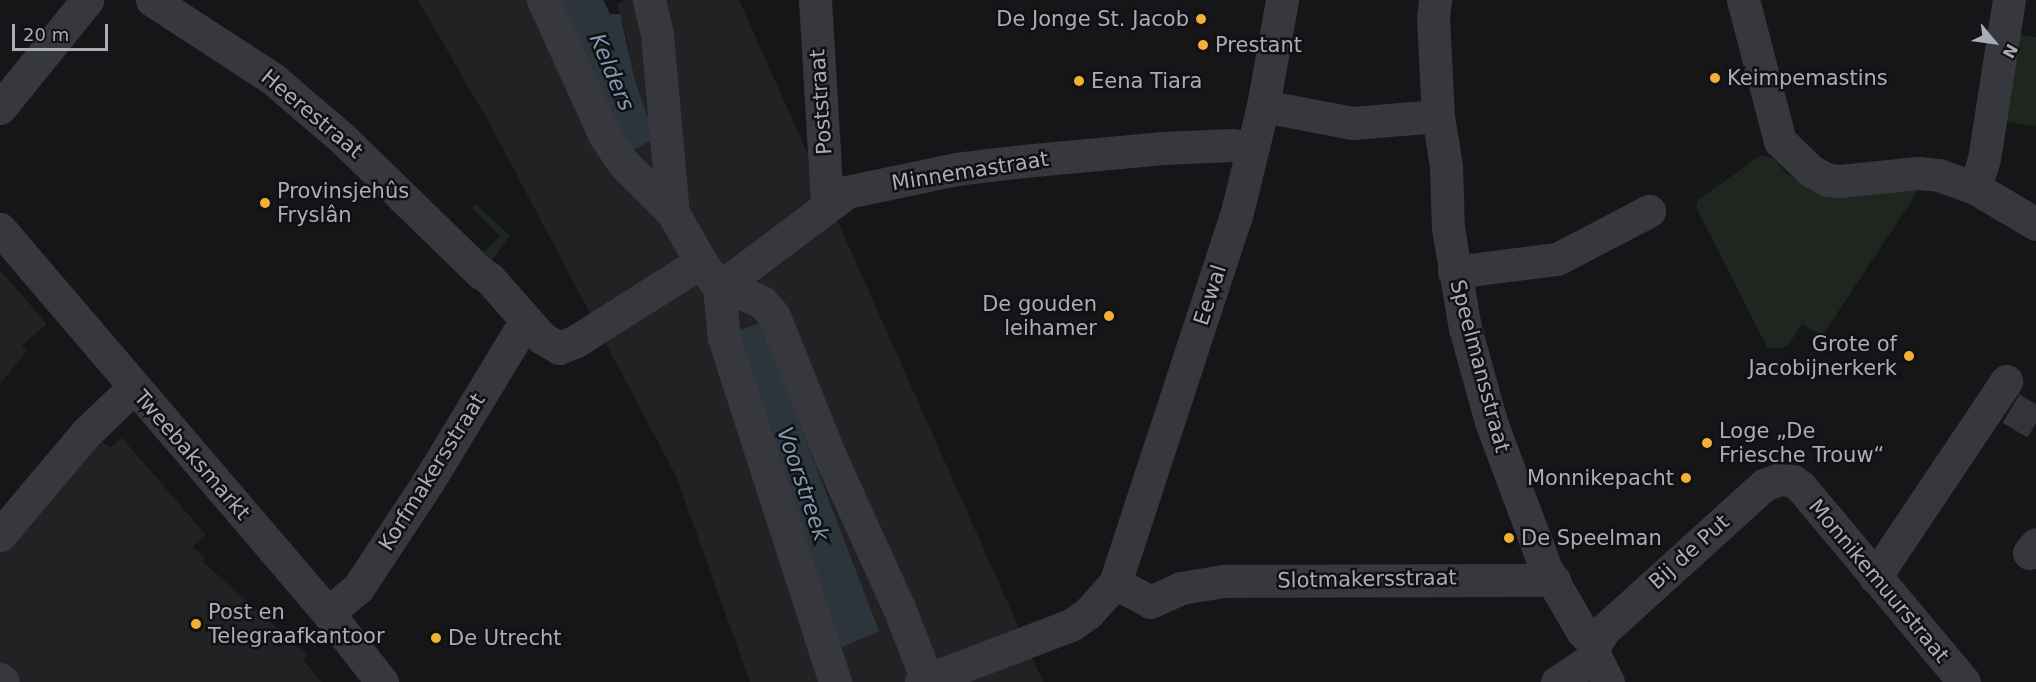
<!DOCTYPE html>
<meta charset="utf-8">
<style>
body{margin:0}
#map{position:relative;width:2036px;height:682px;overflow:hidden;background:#161618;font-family:"DejaVu Sans",sans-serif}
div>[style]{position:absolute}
.built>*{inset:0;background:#222225}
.green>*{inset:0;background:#1e261f}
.water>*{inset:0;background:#2c353c}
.street-tunnel>*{height:33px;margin-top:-16.5px;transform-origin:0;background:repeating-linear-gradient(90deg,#333438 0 33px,transparent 0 49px)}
.street>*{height:33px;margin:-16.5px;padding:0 16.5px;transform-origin:16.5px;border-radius:16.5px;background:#37383d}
.dots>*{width:16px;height:16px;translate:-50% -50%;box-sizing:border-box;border:3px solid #111113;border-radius:50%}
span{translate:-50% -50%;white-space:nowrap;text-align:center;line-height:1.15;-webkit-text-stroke:5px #111113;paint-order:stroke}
.poi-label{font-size:21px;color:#a8adb8}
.right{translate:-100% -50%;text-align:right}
.left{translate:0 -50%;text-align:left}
.street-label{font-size:21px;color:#a8adb8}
.water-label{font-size:22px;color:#7f9bb3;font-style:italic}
.north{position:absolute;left:1964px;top:12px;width:60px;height:60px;-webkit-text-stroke:4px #111113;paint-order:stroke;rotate:119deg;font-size:16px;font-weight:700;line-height:24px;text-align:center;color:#a8adb8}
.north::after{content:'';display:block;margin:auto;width:21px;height:27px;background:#a8adb8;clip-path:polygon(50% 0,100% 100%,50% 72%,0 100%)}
.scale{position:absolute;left:12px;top:24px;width:96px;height:27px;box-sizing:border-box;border:3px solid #a8adb8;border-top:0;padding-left:8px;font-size:18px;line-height:21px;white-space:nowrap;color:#a8adb8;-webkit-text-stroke:4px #111113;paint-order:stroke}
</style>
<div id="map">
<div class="built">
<i style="clip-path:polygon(418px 0,559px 0,636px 84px,625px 31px,617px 4px,625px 0,739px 0,1043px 682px,750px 682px,676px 476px,491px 126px)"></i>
<i style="clip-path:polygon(0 270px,47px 324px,22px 345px,27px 351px,0 384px)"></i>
<i style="clip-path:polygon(122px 438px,206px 535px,193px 547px,205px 558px,202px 561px,307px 655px,303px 660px,321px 682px,21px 682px,0 663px,0 550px,99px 441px,111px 447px)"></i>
</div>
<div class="green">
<i style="clip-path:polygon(2018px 34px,2036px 37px,2036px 126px,2004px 121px)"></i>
<i style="clip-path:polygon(1761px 155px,1773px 158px,1786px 173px,1807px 187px,1842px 197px,1905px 189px,1918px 191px,1822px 336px,1802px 324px,1789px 344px,1780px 349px,1767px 347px,1696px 207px,1698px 200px)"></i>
<i style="clip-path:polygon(475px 203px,510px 236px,490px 263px,482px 254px,500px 236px,474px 210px,472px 207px)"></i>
</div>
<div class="water">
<i style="clip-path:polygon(559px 0,603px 0,610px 14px,620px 14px,636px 84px,655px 138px,630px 152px)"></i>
<i style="clip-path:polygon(761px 323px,879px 631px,842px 647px,829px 618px,739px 336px,739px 330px)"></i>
</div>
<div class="street-tunnel">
<i style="left:2011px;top:408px;width:29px;rotate:31deg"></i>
</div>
<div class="street">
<i style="left:152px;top:0;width:145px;rotate:33.1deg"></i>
<i style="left:273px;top:79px;width:91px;rotate:40.5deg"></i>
<i style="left:342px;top:138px;width:194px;rotate:44.2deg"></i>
<i style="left:481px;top:273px;width:9px;rotate:32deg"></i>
<i style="left:489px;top:278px;width:80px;rotate:48.5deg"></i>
<i style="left:542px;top:338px;width:20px;rotate:30deg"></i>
<i style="left:559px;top:348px;width:18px;rotate:-22deg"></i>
<i style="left:576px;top:341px;width:148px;rotate:-32.3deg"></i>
<i style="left:543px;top:0;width:149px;rotate:65.5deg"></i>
<i style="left:605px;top:136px;width:32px;rotate:56deg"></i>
<i style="left:623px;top:163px;width:71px;rotate:45deg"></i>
<i style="left:673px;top:213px;width:56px;rotate:60.3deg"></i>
<i style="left:701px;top:262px;width:32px;rotate:55deg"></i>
<i style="left:719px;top:288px;width:50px;rotate:84.3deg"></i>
<i style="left:724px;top:338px;width:361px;rotate:72.1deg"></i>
<i style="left:649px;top:0;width:36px;rotate:77deg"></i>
<i style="left:657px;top:35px;width:179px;rotate:84.9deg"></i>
<i style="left:815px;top:0;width:204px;rotate:86.6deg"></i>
<i style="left:1435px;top:0;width:18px;rotate:96deg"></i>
<i style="left:1433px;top:18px;width:98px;rotate:87.1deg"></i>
<i style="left:1438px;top:116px;width:51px;rotate:80.9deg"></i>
<i style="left:1446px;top:166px;width:62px;rotate:88.2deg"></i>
<i style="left:1448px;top:228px;width:101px;rotate:80.4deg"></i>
<i style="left:1465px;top:328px;width:98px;rotate:74.5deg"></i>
<i style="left:1491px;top:422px;width:157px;rotate:69.5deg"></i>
<i style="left:1546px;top:569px;width:72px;rotate:59.9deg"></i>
<i style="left:1582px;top:631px;width:18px;rotate:45deg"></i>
<i style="left:1743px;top:0;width:146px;rotate:75.3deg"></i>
<i style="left:1780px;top:141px;width:43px;rotate:44.1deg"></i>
<i style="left:1811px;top:171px;width:19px;rotate:28deg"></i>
<i style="left:1828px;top:180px;width:12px;rotate:5deg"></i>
<i style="left:1840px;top:181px;width:78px;rotate:-5.9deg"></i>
<i style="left:1918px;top:173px;width:21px;rotate:5deg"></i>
<i style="left:1939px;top:175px;width:38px;rotate:20deg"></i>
<i style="left:1975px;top:188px;width:71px;rotate:30.5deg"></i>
<i style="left:1263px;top:106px;width:91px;rotate:10.8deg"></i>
<i style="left:1352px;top:123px;width:86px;rotate:-4.7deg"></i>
<i style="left:0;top:108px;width:139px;rotate:-51.1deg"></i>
<i style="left:1975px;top:188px;width:30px;rotate:-73deg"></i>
<i style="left:1984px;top:159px;width:161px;rotate:-81.1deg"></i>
<i style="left:0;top:229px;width:505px;rotate:49.5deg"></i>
<i style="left:328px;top:613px;width:88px;rotate:52deg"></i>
<i style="left:1454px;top:272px;width:104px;rotate:-7.2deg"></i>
<i style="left:1557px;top:259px;width:104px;rotate:-27.6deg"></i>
<i style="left:719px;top:288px;width:160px;rotate:-36.9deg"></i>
<i style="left:847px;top:192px;width:111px;rotate:-11.9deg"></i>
<i style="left:956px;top:169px;width:67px;rotate:-6.8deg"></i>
<i style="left:1023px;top:161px;width:141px;rotate:-5.3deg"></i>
<i style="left:1163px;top:148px;width:69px;rotate:-2.5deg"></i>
<i style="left:1232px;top:145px;width:21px;rotate:8deg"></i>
<i style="left:719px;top:288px;width:31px;rotate:15deg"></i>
<i style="left:749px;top:296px;width:14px;rotate:25deg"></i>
<i style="left:762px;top:302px;width:18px;rotate:49deg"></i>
<i style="left:774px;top:316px;width:151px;rotate:68.2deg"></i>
<i style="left:830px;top:456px;width:167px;rotate:65.6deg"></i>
<i style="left:899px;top:608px;width:79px;rotate:68.6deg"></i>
<i style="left:0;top:535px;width:133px;rotate:-49.9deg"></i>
<i style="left:86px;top:433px;width:66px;rotate:-43.8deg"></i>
<i style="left:2029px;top:553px;width:11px;rotate:-52deg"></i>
<i style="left:1875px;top:577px;width:236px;rotate:-56.2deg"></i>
<i style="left:1115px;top:583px;width:40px;rotate:28deg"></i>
<i style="left:1150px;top:602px;width:34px;rotate:-24deg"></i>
<i style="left:1181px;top:588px;width:43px;rotate:-9.5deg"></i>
<i style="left:1223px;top:581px;width:331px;rotate:-0.2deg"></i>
<i style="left:328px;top:613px;width:39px;rotate:-40deg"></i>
<i style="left:358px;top:588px;width:127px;rotate:-56.6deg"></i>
<i style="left:428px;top:482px;width:187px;rotate:-58.8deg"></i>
<i style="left:0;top:679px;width:4px;rotate:45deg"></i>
<i style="left:921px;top:682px;width:160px;rotate:-20.8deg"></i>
<i style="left:1071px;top:625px;width:21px;rotate:-35deg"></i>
<i style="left:1088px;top:613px;width:40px;rotate:-48deg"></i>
<i style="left:1115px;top:583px;width:386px;rotate:-71.8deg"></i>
<i style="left:1236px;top:216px;width:113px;rotate:-76.2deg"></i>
<i style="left:1263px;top:106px;width:108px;rotate:-79.8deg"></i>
<i style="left:1557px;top:682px;width:45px;rotate:-33.3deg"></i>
<i style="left:1608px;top:682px;width:28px;rotate:-117deg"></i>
<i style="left:1595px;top:657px;width:13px;rotate:-90deg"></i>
<i style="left:1595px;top:644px;width:17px;rotate:-57deg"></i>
<i style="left:1604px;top:630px;width:216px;rotate:-42.2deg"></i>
<i style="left:1764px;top:485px;width:17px;rotate:-21deg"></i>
<i style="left:1780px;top:479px;width:13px;rotate:9deg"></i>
<i style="left:1793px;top:481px;width:10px;rotate:37deg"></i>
<i style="left:1801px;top:487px;width:254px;rotate:50.1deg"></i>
</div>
<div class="dots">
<i style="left:1201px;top:19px;background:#f2b134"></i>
<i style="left:1203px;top:45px;background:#f2b134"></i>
<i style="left:1715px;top:78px;background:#f2b134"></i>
<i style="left:1079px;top:81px;background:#f2b134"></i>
<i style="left:265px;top:203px;background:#f2b134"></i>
<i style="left:1109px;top:316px;background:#f2b134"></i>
<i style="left:1909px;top:356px;background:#f2b134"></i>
<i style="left:1707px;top:443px;background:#f2b134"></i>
<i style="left:1686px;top:478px;background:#f2b134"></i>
<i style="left:1509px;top:538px;background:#f2b134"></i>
<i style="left:196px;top:624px;background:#f2b134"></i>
<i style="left:436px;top:638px;background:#f2b134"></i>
</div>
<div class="poi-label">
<span class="right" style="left:1189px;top:19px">De Jonge St. Jacob</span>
<span class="left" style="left:1215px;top:45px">Prestant</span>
<span class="left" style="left:1727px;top:78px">Keimpemastins</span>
<span class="left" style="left:1091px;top:81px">Eena Tiara</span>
<span class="left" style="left:277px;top:203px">Provinsjehûs<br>Fryslân</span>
<span class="right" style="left:1097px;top:316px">De gouden<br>leihamer</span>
<span class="right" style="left:1897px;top:356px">Grote of<br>Jacobijnerkerk</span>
<span class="left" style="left:1719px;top:443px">Loge „De<br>Friesche Trouw“</span>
<span class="right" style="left:1674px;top:478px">Monnikepacht</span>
<span class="left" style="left:1521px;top:538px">De Speelman</span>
<span class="left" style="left:208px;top:624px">Post en<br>Telegraafkantoor</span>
<span class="left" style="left:448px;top:638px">De Utrecht</span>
</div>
<div class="street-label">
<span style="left:821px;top:102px;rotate:-94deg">Poststraat</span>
<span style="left:312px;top:114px;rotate:40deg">Heerestraat</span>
<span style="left:970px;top:171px;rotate:-9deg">Minnemastraat</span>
<span style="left:1210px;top:295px;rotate:-72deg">Eewal</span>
<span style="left:1480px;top:366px;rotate:75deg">Speelmansstraat</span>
<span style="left:192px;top:455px;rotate:49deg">Tweebaksmarkt</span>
<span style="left:432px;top:472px;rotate:-58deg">Korfmakersstraat</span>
<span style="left:1689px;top:552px;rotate:-42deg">Bij de Put</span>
<span style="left:1367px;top:579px;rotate:-1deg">Slotmakersstraat</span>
<span style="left:1879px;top:581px;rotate:50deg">Monnikemuurstraat</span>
</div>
<div class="water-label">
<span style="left:612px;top:72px;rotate:67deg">Kelders</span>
<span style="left:803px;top:484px;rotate:71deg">Voorstreek</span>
</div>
<div class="north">N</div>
<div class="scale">20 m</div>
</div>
